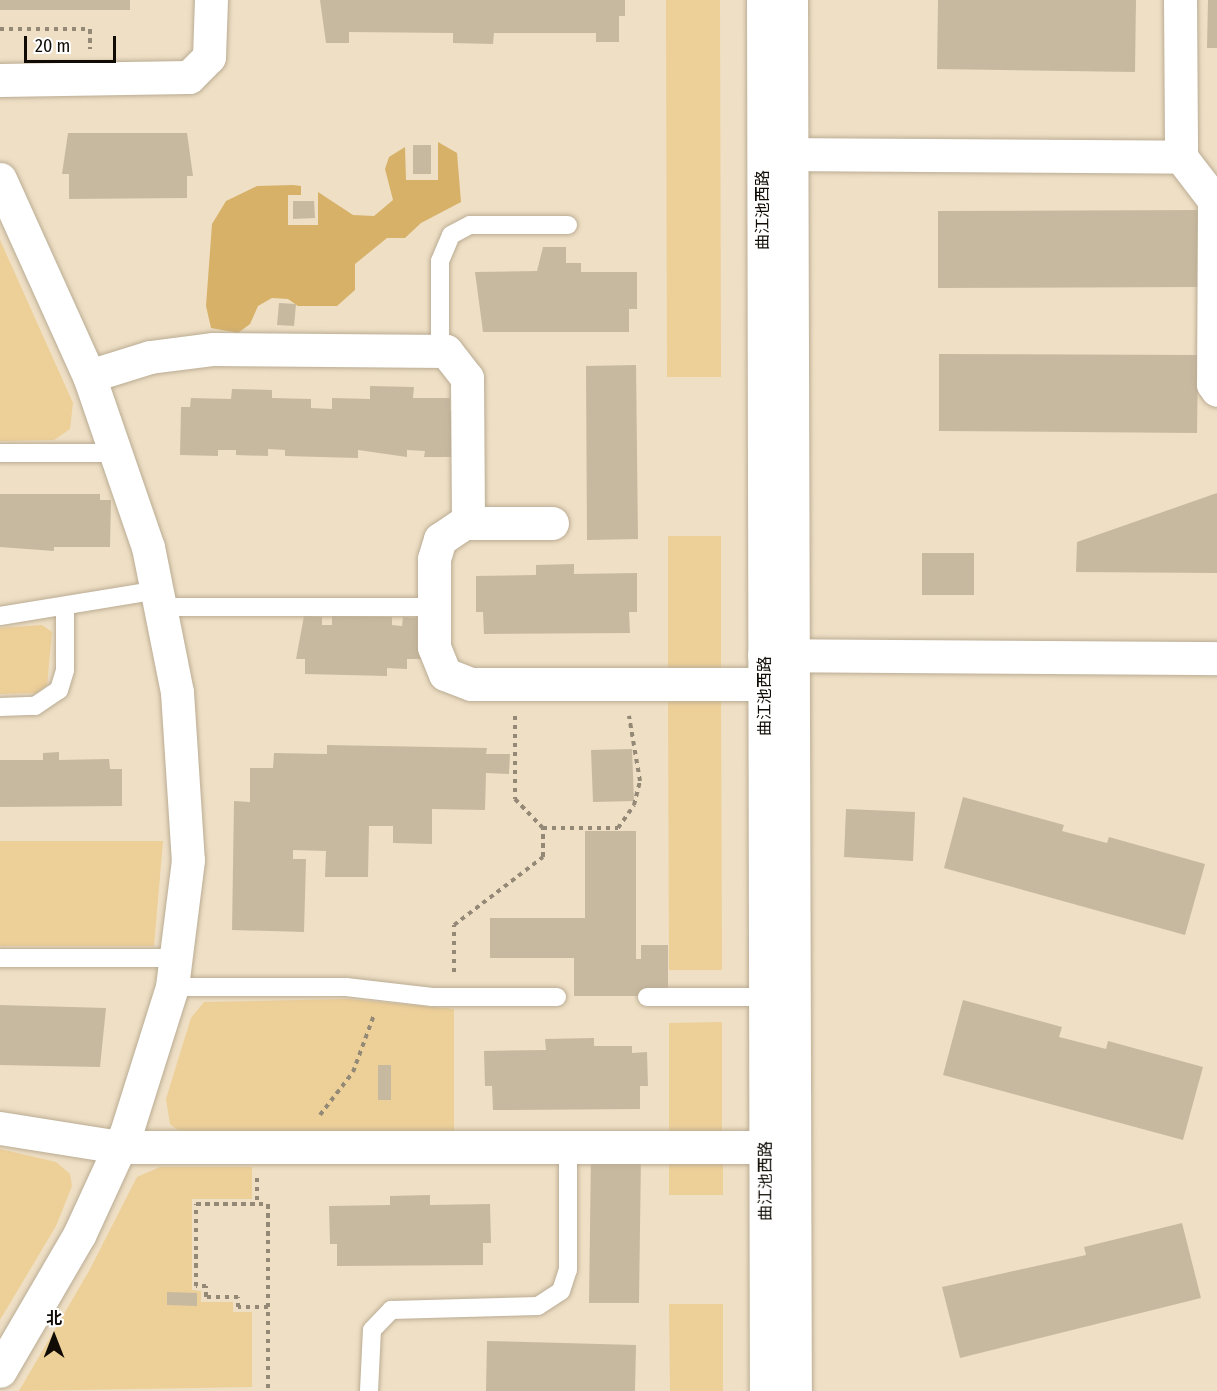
<!DOCTYPE html>
<meta charset="utf-8">
<style>
body{margin:0}
#map{position:relative;width:1217px;height:1391px;overflow:hidden;background:#eedfc5;font-family:"Fira Sans Condensed","Noto Sans SC",sans-serif}
div>[style]{position:absolute}
.green>*{inset:0;background:#edcf98}
.water>*{inset:0;background:#d7b168}
.building>*{inset:0;background:#c7b9a0}
.path>*{height:4px;margin-top:-2px;transform-origin:0;background:repeating-linear-gradient(90deg,#938976 0 4.5px,transparent 0 9px)}
.roads{filter:drop-shadow(0 0 2px #baac93) drop-shadow(0 0 2px #baac93)}
.service>*{height:18px;margin:-9px;padding:0 9px;transform-origin:9px;border-radius:9px;background:#fff}
.minor>*{height:33px;margin:-16.5px;padding:0 16.5px;transform-origin:16.5px;border-radius:16.5px;background:#fff}
.tertiary>*{height:33px;margin:-16.5px;padding:0 16.5px;transform-origin:16.5px;border-radius:16.5px;background:#fff}
span{translate:-50% -50%;white-space:nowrap;text-align:center;line-height:1.15;-webkit-text-stroke:5px #fff;paint-order:stroke}
.street-label{font-size:16px;color:#100b04}
.north{position:absolute;left:24px;top:1307px;width:60px;height:60px;-webkit-text-stroke:4px #fff;paint-order:stroke;rotate:0deg;font-size:16px;font-weight:700;line-height:24px;text-align:center;color:#100b04}
.north::after{content:'';display:block;margin:auto;width:21px;height:27px;background:#100b04;clip-path:polygon(50% 0,100% 100%,50% 72%,0 100%)}
.scale{position:absolute;left:24px;top:36px;width:92px;height:27px;box-sizing:border-box;border:3px solid #100b04;border-top:0;padding-left:8px;font-size:18px;line-height:21px;white-space:nowrap;color:#100b04;-webkit-text-stroke:4px #fff;paint-order:stroke}
</style>
<div id="map">
<div class="green">
<i style="clip-path:polygon(666px 0,720px 0,721px 377px,667px 377px)"></i>
<i style="clip-path:polygon(0 240px,73px 403px,70px 429px,54px 440px,0 441px)"></i>
<i style="clip-path:polygon(668px 536px,721px 536px,721px 675px,668px 675px)"></i>
<i style="clip-path:polygon(42px 625px,52px 632px,47px 685px,37px 693px,0 694px,0 628px)"></i>
<i style="clip-path:polygon(668px 699px,721px 699px,722px 970px,669px 970px)"></i>
<i style="clip-path:polygon(0 841px,163px 841px,154px 946px,0 946px)"></i>
<i style="clip-path:polygon(348px 999px,454px 1009px,454px 1135px,180px 1132px,170px 1124px,166px 1099px,191px 1018px,204px 1002px)"></i>
<i style="clip-path:polygon(722px 1022px,722px 1139px,669px 1139px,669px 1023px)"></i>
<i style="clip-path:polygon(0 1149px,56px 1162px,70px 1174px,72px 1186px,56px 1226px,0 1320px)"></i>
<i style="clip-path:polygon(669px 1163px,723px 1163px,723px 1195px,669px 1195px)"></i>
<i style="clip-path:polygon(160px 1167px,252px 1167px,252px 1199px,192px 1199px,192px 1290px,201px 1291px,201px 1302px,233px 1302px,233px 1312px,252px 1312px,252px 1387px,19px 1391px,89px 1271px,137px 1177px)"></i>
<i style="clip-path:polygon(669px 1304px,723px 1304px,723px 1391px,670px 1391px)"></i>
</div>
<div class="water">
<i style="clip-path:polygon(438px 142px,457px 153px,461px 202px,421px 223px,405px 238px,387px 238px,355px 264px,355px 290px,337px 306px,298px 306px,288px 299px,272px 298px,258px 306px,250px 324px,238px 333px,211px 328px,206px 306px,212px 224px,226px 201px,257px 186px,293px 185px,301px 186px,301px 195px,288px 195px,288px 225px,318px 225px,318px 192px,353px 215px,374px 216px,393px 200px,385px 169px,389px 157px,405px 147px,406px 180px,438px 180px)"></i>
</div>
<div class="building">
<i style="clip-path:polygon(0 0,130px 0,130px 10px,0 10px)"></i>
<i style="clip-path:polygon(320px 0,625px 0,625px 16px,619px 16px,619px 42px,596px 42px,596px 33px,494px 33px,493px 44px,453px 43px,453px 33px,349px 32px,349px 43px,326px 43px)"></i>
<i style="clip-path:polygon(938px 0,1136px 0,1135px 72px,937px 69px)"></i>
<i style="clip-path:polygon(1208px 0,1217px 0,1217px 48px,1207px 48px)"></i>
<i style="clip-path:polygon(68px 133px,187px 133px,193px 176px,187px 176px,187px 198px,69px 199px,69px 174px,62px 174px)"></i>
<i style="clip-path:polygon(413px 145px,431px 145px,431px 174px,413px 174px)"></i>
<i style="clip-path:polygon(293px 201px,314px 201px,315px 218px,293px 219px)"></i>
<i style="clip-path:polygon(1200px 210px,1201px 287px,938px 288px,938px 211px)"></i>
<i style="clip-path:polygon(543px 247px,566px 247px,566px 263px,581px 263px,581px 272px,637px 272px,637px 309px,629px 309px,629px 332px,483px 332px,475px 272px,537px 271px)"></i>
<i style="clip-path:polygon(279px 303px,296px 304px,294px 326px,277px 325px)"></i>
<i style="clip-path:polygon(939px 354px,1198px 355px,1197px 433px,939px 431px)"></i>
<i style="clip-path:polygon(636px 365px,638px 539px,587px 540px,586px 366px)"></i>
<i style="clip-path:polygon(370px 386px,414px 387px,413px 398px,450px 398px,450px 411px,462px 411px,461px 457px,424px 457px,425px 451px,407px 450px,407px 457px,358px 450px,358px 458px,285px 456px,285px 450px,268px 449px,268px 456px,236px 455px,236px 450px,218px 450px,218px 456px,180px 455px,181px 407px,190px 407px,191px 398px,231px 399px,232px 389px,272px 390px,272px 398px,311px 399px,311px 408px,332px 409px,332px 398px,370px 399px)"></i>
<i style="clip-path:polygon(1217px 493px,1217px 573px,1076px 572px,1077px 542px)"></i>
<i style="clip-path:polygon(0 494px,100px 494px,100px 500px,111px 500px,110px 547px,54px 547px,54px 551px,0 547px)"></i>
<i style="clip-path:polygon(922px 553px,974px 553px,974px 595px,922px 595px)"></i>
<i style="clip-path:polygon(574px 564px,574px 574px,637px 573px,637px 612px,629px 612px,630px 633px,484px 634px,483px 612px,476px 612px,476px 576px,536px 575px,536px 565px)"></i>
<i style="clip-path:polygon(304px 616px,322px 617px,322px 625px,332px 625px,332px 616px,392px 617px,392px 625px,402px 626px,403px 617px,420px 618px,428px 659px,407px 659px,407px 669px,387px 668px,387px 676px,305px 674px,305px 659px,296px 659px)"></i>
<i style="clip-path:polygon(327px 745px,487px 748px,486px 754px,510px 754px,509px 774px,486px 773px,485px 810px,432px 809px,432px 844px,393px 843px,393px 826px,369px 826px,368px 877px,325px 877px,326px 851px,293px 850px,293px 859px,306px 859px,304px 932px,232px 930px,234px 801px,250px 802px,250px 768px,273px 768px,274px 753px,327px 754px)"></i>
<i style="clip-path:polygon(632px 749px,634px 801px,593px 802px,591px 750px)"></i>
<i style="clip-path:polygon(59px 752px,59px 760px,109px 759px,110px 769px,122px 769px,122px 806px,0 807px,0 760px,43px 760px,43px 753px)"></i>
<i style="clip-path:polygon(963px 797px,1064px 825px,1062px 831px,1107px 843px,1109px 837px,1205px 864px,1185px 935px,944px 868px)"></i>
<i style="clip-path:polygon(846px 809px,915px 812px,913px 861px,844px 857px)"></i>
<i style="clip-path:polygon(585px 831px,636px 831px,636px 959px,641px 959px,641px 945px,668px 945px,668px 996px,574px 996px,574px 958px,490px 958px,490px 918px,585px 918px)"></i>
<i style="clip-path:polygon(963px 1000px,1062px 1027px,1059px 1037px,1106px 1049px,1108px 1041px,1203px 1067px,1183px 1140px,943px 1075px)"></i>
<i style="clip-path:polygon(0 1005px,106px 1008px,100px 1067px,0 1065px)"></i>
<i style="clip-path:polygon(594px 1038px,594px 1046px,632px 1046px,632px 1053px,647px 1052px,648px 1086px,640px 1086px,640px 1109px,493px 1110px,492px 1086px,485px 1086px,484px 1051px,546px 1050px,545px 1039px)"></i>
<i style="clip-path:polygon(378px 1065px,391px 1065px,391px 1100px,378px 1100px)"></i>
<i style="clip-path:polygon(591px 1154px,641px 1155px,639px 1303px,589px 1303px)"></i>
<i style="clip-path:polygon(430px 1195px,430px 1205px,490px 1204px,491px 1243px,483px 1243px,483px 1265px,337px 1266px,337px 1244px,330px 1244px,329px 1206px,390px 1205px,390px 1196px)"></i>
<i style="clip-path:polygon(1182px 1223px,1201px 1298px,960px 1358px,942px 1287px,1086px 1255px,1084px 1247px)"></i>
<i style="clip-path:polygon(167px 1292px,197px 1293px,197px 1306px,167px 1305px)"></i>
<i style="clip-path:polygon(487px 1341px,636px 1345px,635px 1391px,486px 1391px)"></i>
</div>
<div class="path">
<i style="left:0;top:29px;width:90px"></i>
<i style="left:90px;top:29px;width:20px;rotate:90deg"></i>
<i style="left:515px;top:716px;width:83px;rotate:90deg"></i>
<i style="left:515px;top:799px;width:40px;rotate:46deg"></i>
<i style="left:543px;top:828px;width:75px"></i>
<i style="left:618px;top:828px;width:28px;rotate:-55deg"></i>
<i style="left:634px;top:805px;width:25px;rotate:-76deg"></i>
<i style="left:640px;top:781px;width:66px;rotate:-99.6deg"></i>
<i style="left:454px;top:972px;width:47px;rotate:-90deg"></i>
<i style="left:454px;top:925px;width:112px;rotate:-37.4deg"></i>
<i style="left:543px;top:857px;width:29px;rotate:-90deg"></i>
<i style="left:320px;top:1115px;width:54px;rotate:-52.5deg"></i>
<i style="left:353px;top:1072px;width:61px;rotate:-69.8deg"></i>
<i style="left:257px;top:1178px;width:26px;rotate:90deg"></i>
<i style="left:268px;top:1307px;width:30px;rotate:180deg"></i>
<i style="left:238px;top:1307px;width:10px;rotate:-90deg"></i>
<i style="left:238px;top:1297px;width:32px;rotate:180deg"></i>
<i style="left:206px;top:1297px;width:11px;rotate:-90deg"></i>
<i style="left:206px;top:1286px;width:10px;rotate:180deg"></i>
<i style="left:196px;top:1286px;width:82px;rotate:-90deg"></i>
<i style="left:196px;top:1204px;width:72px"></i>
<i style="left:268px;top:1204px;width:187px;rotate:90deg"></i>
</div>
<div class="roads">
<div class="service">
<i style="left:440px;top:350px;width:89px;rotate:-90deg"></i>
<i style="left:440px;top:261px;width:28px;rotate:-67deg"></i>
<i style="left:451px;top:235px;width:21px;rotate:-28deg"></i>
<i style="left:470px;top:225px;width:98px"></i>
<i style="left:0;top:453px;width:121px"></i>
<i style="left:162px;top:607px;width:272px"></i>
<i style="left:0;top:616px;width:160px;rotate:-9.3deg"></i>
<i style="left:0;top:707px;width:35px;rotate:-2deg"></i>
<i style="left:35px;top:706px;width:29px;rotate:-34deg"></i>
<i style="left:59px;top:690px;width:21px;rotate:-73deg"></i>
<i style="left:65px;top:670px;width:62px;rotate:-90deg"></i>
<i style="left:0;top:958px;width:177px"></i>
<i style="left:172px;top:987px;width:174px"></i>
<i style="left:346px;top:987px;width:87px;rotate:6.6deg"></i>
<i style="left:432px;top:997px;width:125px"></i>
<i style="left:647px;top:997px;width:118px"></i>
<i style="left:369px;top:1391px;width:61px;rotate:-87.2deg"></i>
<i style="left:372px;top:1330px;width:28px;rotate:-46deg"></i>
<i style="left:391px;top:1310px;width:147px;rotate:-1.6deg"></i>
<i style="left:538px;top:1306px;width:27px;rotate:-33deg"></i>
<i style="left:561px;top:1291px;width:22px;rotate:-72deg"></i>
<i style="left:568px;top:1270px;width:123px;rotate:-90deg"></i>
</div>
<div class="minor">
<i style="left:1180px;top:0;width:157px;rotate:89.6deg"></i>
<i style="left:1181px;top:157px;width:54px;rotate:52.5deg"></i>
<i style="left:1214px;top:200px;width:184px;rotate:90.3deg"></i>
<i style="left:1213px;top:384px;width:7px;rotate:56deg"></i>
<i style="left:0;top:80px;width:189px;rotate:-0.9deg"></i>
<i style="left:189px;top:77px;width:28px;rotate:-45deg"></i>
<i style="left:209px;top:57px;width:57px;rotate:-88deg"></i>
<i style="left:791px;top:154px;width:390px;rotate:0.4deg"></i>
<i style="left:0;top:179px;width:216px;rotate:65.7deg"></i>
<i style="left:89px;top:376px;width:181px;rotate:71deg"></i>
<i style="left:148px;top:547px;width:148px;rotate:78.7deg"></i>
<i style="left:177px;top:692px;width:168px;rotate:86.3deg"></i>
<i style="left:188px;top:860px;width:128px;rotate:97.2deg"></i>
<i style="left:172px;top:987px;width:153px;rotate:107.5deg"></i>
<i style="left:126px;top:1133px;width:112px;rotate:114.7deg"></i>
<i style="left:79px;top:1235px;width:157px;rotate:120.2deg"></i>
<i style="left:89px;top:376px;width:64px;rotate:-17.3deg"></i>
<i style="left:150px;top:357px;width:64px;rotate:-7.2deg"></i>
<i style="left:213px;top:349px;width:233px;rotate:0.5deg"></i>
<i style="left:446px;top:351px;width:34px;rotate:52deg"></i>
<i style="left:467px;top:378px;width:145px;rotate:89.6deg"></i>
<i style="left:552px;top:523px;width:88px;rotate:180deg"></i>
<i style="left:464px;top:523px;width:29px;rotate:146deg"></i>
<i style="left:440px;top:539px;width:21px;rotate:107deg"></i>
<i style="left:434px;top:559px;width:88px;rotate:90deg"></i>
<i style="left:434px;top:647px;width:29px;rotate:68deg"></i>
<i style="left:445px;top:674px;width:28px;rotate:21deg"></i>
<i style="left:471px;top:684px;width:293px"></i>
<i style="left:764px;top:655px;width:453px;rotate:0.4deg"></i>
<i style="left:0;top:1128px;width:121px;rotate:9deg"></i>
<i style="left:120px;top:1147px;width:646px"></i>
</div>
<div class="tertiary">
<i style="left:763px;top:0;width:1391px;rotate:89.88deg"></i>
<i style="left:791px;top:0;width:1391px;rotate:89.84deg"></i>
</div>
</div>
<div class="street-label">
<span style="left:763px;top:210px;rotate:-90deg">曲江池西路</span>
<span style="left:765px;top:696px;rotate:-90deg">曲江池西路</span>
<span style="left:766px;top:1181px;rotate:-90deg">曲江池西路</span>
</div>
<div class="north">北</div>
<div class="scale">20 m</div>
</div>
